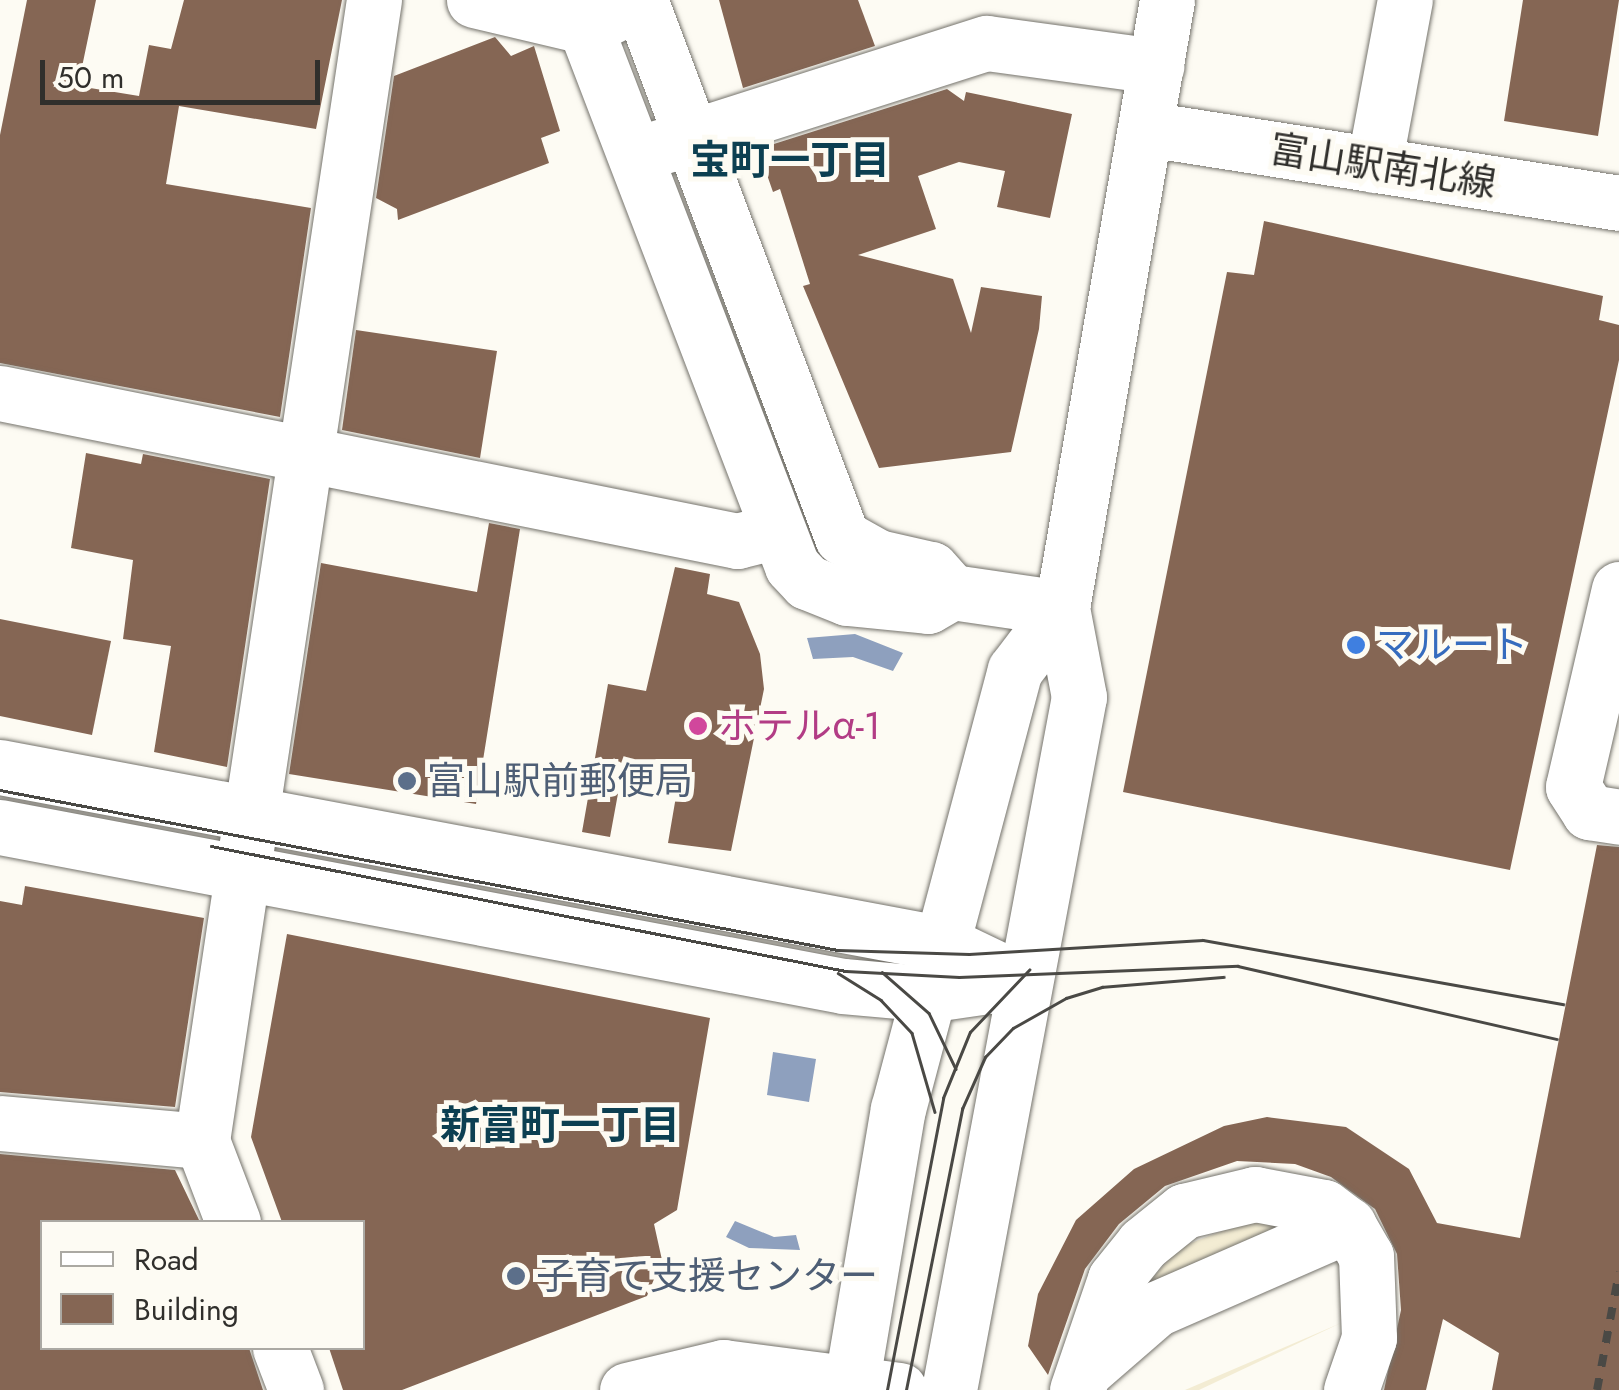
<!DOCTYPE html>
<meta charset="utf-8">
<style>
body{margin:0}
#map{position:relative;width:1619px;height:1390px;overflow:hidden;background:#fdfbf3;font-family:Jost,"Noto Sans JP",sans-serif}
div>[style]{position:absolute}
.green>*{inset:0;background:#f3ecd3}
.water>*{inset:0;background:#8ea0be}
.building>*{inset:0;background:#856654}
.roads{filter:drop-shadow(0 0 2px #75736c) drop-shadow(0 0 2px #75736c)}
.minor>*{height:55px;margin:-27.5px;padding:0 27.5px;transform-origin:27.5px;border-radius:27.5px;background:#fff}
.major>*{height:55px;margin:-27.5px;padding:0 27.5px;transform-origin:27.5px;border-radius:27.5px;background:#fff}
.tram>*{height:2.5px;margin:-1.25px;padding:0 1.25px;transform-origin:1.25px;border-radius:1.25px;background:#4a4945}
.rail>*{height:8px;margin-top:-4px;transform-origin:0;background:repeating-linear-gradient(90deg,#4a4945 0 12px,transparent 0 24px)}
.dots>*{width:28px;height:28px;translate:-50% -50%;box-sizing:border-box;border:5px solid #fdfbf3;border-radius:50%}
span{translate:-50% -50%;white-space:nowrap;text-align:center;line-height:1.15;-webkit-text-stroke:10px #fdfbf3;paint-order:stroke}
.street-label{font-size:38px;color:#302f2c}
.shop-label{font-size:38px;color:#366cbe}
.left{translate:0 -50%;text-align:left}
.hotel-label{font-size:38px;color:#b23c85}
.service-label{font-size:38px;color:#4e5e75}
.neighbourhood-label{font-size:40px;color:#0c3f51;font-weight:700}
.legend{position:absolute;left:40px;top:1220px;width:325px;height:130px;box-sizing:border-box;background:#fdfbf3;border:2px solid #aba9a3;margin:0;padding:12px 18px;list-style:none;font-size:30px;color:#302f2c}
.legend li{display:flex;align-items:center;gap:20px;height:50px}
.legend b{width:50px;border:2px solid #aba9a3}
.scale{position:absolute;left:40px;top:60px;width:280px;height:45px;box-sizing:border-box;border:5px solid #302f2c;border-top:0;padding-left:12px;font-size:30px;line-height:35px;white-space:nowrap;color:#302f2c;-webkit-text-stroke:8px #fdfbf3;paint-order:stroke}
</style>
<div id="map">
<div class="green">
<i style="clip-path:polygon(1245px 1222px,1283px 1223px,1137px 1297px,1178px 1248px)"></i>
<i style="clip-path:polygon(1341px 1323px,1199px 1390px,1185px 1390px)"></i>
</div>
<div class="water">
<i style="clip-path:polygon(855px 634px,903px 653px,893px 671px,853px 657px,813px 659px,807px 638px)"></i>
<i style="clip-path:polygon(773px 1052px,816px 1059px,809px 1102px,767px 1095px)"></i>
<i style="clip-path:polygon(735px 1221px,774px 1237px,796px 1235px,800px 1250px,749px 1248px,726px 1237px)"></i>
</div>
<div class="building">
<i style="clip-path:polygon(27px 0,96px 0,78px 86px,139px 96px,149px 45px,171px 49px,184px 0,342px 0,316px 129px,179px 106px,166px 184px,311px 208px,280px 417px,0 363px,0 135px)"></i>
<i style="clip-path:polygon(719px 0,858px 0,875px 46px,743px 88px)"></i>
<i style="clip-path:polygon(1523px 0,1619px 0,1598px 136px,1504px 121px)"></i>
<i style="clip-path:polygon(495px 37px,511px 56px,534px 46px,560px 131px,541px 138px,549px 163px,398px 220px,397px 209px,376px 198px,394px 76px)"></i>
<i style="clip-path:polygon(947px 89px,964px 101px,966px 92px,1072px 114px,1050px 218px,997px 207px,1005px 171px,959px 162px,918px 176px,936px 229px,858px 255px,953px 279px,971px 333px,981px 287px,1042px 296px,1039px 329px,1011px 452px,879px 468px,803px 286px,810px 284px,780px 189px,773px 192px,758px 149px)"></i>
<i style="clip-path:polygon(1264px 221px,1603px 296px,1599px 320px,1619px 325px,1619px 360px,1510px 870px,1123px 792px,1227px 272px,1254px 275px)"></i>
<i style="clip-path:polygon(356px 330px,497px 351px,480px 458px,342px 430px)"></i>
<i style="clip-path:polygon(86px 453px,141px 464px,143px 454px,270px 479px,227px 767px,154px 752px,171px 646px,123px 639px,133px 560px,71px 548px)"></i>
<i style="clip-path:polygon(489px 523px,520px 529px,476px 804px,289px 774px,321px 563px,477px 592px)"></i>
<i style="clip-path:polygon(675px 567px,710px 574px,707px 594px,739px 602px,760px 654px,764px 689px,731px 851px,668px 843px,680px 773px,624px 761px,610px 837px,582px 832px,608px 684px,646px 691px)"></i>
<i style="clip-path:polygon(0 619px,111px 641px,92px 735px,0 716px)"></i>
<i style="clip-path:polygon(1597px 845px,1619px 847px,1619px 1390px,1492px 1390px,1499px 1353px,1443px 1319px,1426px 1390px,1384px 1390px,1401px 1310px,1397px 1254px,1375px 1209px,1331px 1177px,1295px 1164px,1237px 1161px,1165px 1186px,1119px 1224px,1085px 1269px,1048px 1375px,1028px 1346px,1038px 1294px,1076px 1220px,1134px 1169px,1224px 1126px,1267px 1117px,1346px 1127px,1409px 1169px,1437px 1223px,1520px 1238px)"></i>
<i style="clip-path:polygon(25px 886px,204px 918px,175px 1107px,0 1092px,0 901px,22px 905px)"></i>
<i style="clip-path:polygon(287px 934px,710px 1018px,677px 1210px,654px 1224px,662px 1260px,647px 1296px,402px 1390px,343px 1390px,329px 1348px,362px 1348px,362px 1222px,282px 1222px,251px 1137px)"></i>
<i style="clip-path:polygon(0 1154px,175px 1170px,200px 1222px,42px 1222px,42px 1348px,249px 1348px,263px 1390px,0 1390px)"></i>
</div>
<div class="roads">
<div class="minor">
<i style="left:474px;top:0;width:113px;rotate:13.3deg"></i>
<i style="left:584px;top:26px;width:29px;rotate:-20deg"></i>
<i style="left:575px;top:0;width:606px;rotate:69.02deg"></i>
<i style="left:792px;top:566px;width:22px;rotate:47deg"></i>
<i style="left:807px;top:582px;width:43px;rotate:21.8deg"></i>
<i style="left:847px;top:598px;width:81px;rotate:5.6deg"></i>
<i style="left:928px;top:606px;width:28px;rotate:-30deg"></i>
<i style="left:952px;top:592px;width:111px;rotate:8.3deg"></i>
<i style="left:640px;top:0;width:574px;rotate:69.39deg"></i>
<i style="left:842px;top:537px;width:41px;rotate:29.1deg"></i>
<i style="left:878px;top:557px;width:54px;rotate:12.8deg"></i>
<i style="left:931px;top:569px;width:31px;rotate:48deg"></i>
<i style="left:1147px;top:129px;width:478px;rotate:8.9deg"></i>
<i style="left:657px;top:148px;width:346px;rotate:-17.7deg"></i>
<i style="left:987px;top:43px;width:171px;rotate:7.8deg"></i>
<i style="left:1374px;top:165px;width:168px;rotate:-79.4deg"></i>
<i style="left:0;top:393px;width:752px;rotate:11.35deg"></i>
<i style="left:737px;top:541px;width:38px;rotate:-14deg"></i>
<i style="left:1619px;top:589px;width:203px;rotate:103.1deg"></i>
<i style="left:1573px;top:787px;width:30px;rotate:57deg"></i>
<i style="left:1589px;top:812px;width:30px;rotate:9deg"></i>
<i style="left:0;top:767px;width:961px;rotate:10.61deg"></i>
<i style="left:945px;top:944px;width:85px;rotate:25.7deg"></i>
<i style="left:0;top:827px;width:858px;rotate:10.68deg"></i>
<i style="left:843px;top:986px;width:90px;rotate:5.1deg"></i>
<i style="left:933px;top:994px;width:90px;rotate:-8.3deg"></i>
<i style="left:0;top:1123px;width:203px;rotate:5.1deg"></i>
<i style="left:233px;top:1222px;width:87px;rotate:-110.9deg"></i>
<i style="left:202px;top:1141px;width:1154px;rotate:-81.43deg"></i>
<i style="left:280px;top:1348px;width:45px;rotate:69.1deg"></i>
<i style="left:1088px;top:1368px;width:90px;rotate:-40.9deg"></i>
<i style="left:1156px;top:1309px;width:210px;rotate:-23.6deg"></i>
<i style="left:852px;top:1380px;width:275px;rotate:-80.4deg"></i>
<i style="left:898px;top:1109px;width:454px;rotate:-75.1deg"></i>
<i style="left:1015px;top:670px;width:78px;rotate:-52.8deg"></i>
<i style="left:627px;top:1390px;width:99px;rotate:-13.5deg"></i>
<i style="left:723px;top:1367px;width:178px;rotate:7.4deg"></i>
<i style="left:949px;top:1390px;width:705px;rotate:-79.38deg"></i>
<i style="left:1079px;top:697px;width:91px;rotate:-100.8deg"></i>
<i style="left:1062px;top:608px;width:617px;rotate:-80.2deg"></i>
<i style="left:1077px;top:1390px;width:117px;rotate:-71.1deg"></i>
<i style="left:1115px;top:1279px;width:45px;rotate:-51.3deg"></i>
<i style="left:1143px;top:1244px;width:53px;rotate:-38.8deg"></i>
<i style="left:1184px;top:1211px;width:73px;rotate:-13.5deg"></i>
<i style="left:1255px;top:1194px;width:70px;rotate:10.7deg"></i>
<i style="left:1324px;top:1207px;width:30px;rotate:37deg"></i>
<i style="left:1348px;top:1225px;width:36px;rotate:60deg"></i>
<i style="left:1366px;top:1256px;width:82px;rotate:87.9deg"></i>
<i style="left:1369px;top:1338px;width:55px;rotate:109.1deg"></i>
</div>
<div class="major">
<i style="left:851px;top:1390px;width:10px;rotate:-84deg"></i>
</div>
</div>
<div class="tram">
<i style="left:0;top:790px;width:853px;rotate:10.81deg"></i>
<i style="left:838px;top:950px;width:131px;rotate:1.7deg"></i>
<i style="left:969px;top:954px;width:234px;rotate:-3.4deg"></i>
<i style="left:1203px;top:940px;width:366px;rotate:10.1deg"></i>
<i style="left:211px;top:846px;width:647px;rotate:11.14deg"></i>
<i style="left:846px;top:971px;width:113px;rotate:3deg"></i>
<i style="left:959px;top:977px;width:279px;rotate:-2.3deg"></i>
<i style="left:1238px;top:966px;width:327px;rotate:12.9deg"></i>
<i style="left:882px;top:972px;width:62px;rotate:41.1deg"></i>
<i style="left:929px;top:1013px;width:62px;rotate:64.3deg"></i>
<i style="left:838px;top:973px;width:51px;rotate:32.1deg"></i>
<i style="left:881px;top:1000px;width:45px;rotate:46.8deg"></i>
<i style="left:912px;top:1033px;width:82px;rotate:73.8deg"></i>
<i style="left:887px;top:1390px;width:297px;rotate:-79.1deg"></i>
<i style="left:943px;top:1098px;width:71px;rotate:-67.8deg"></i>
<i style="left:970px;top:1032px;width:86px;rotate:-46.4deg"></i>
<i style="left:906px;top:1390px;width:287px;rotate:-78.7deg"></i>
<i style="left:962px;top:1109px;width:57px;rotate:-66.1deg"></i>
<i style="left:985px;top:1057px;width:40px;rotate:-46deg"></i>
<i style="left:1013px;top:1028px;width:61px;rotate:-29.5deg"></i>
<i style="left:1066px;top:998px;width:38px;rotate:-17deg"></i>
<i style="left:1102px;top:987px;width:122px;rotate:-4.7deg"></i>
</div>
<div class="rail">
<i style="left:1597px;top:1390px;width:120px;rotate:-79.4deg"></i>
</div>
<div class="dots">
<i style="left:1356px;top:645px;background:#3f7fe0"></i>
<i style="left:698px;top:726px;background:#d1479c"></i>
<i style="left:407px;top:781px;background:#5c6f8a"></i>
<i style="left:516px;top:1276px;background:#5c6f8a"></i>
</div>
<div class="street-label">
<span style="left:1383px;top:166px;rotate:9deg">富山駅南北線</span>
</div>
<div class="shop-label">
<span class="left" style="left:1376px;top:645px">マルート</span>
</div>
<div class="hotel-label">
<span class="left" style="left:718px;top:726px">ホテルα-1</span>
</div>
<div class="service-label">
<span class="left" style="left:427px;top:781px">富山駅前郵便局</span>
<span class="left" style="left:536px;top:1276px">子育て支援センター</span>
</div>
<div class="neighbourhood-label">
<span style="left:790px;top:160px">宝町一丁目</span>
<span style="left:560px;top:1125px">新富町一丁目</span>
</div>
<ul class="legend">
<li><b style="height:12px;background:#fff"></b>Road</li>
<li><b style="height:28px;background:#856654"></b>Building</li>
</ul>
<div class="scale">50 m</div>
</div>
